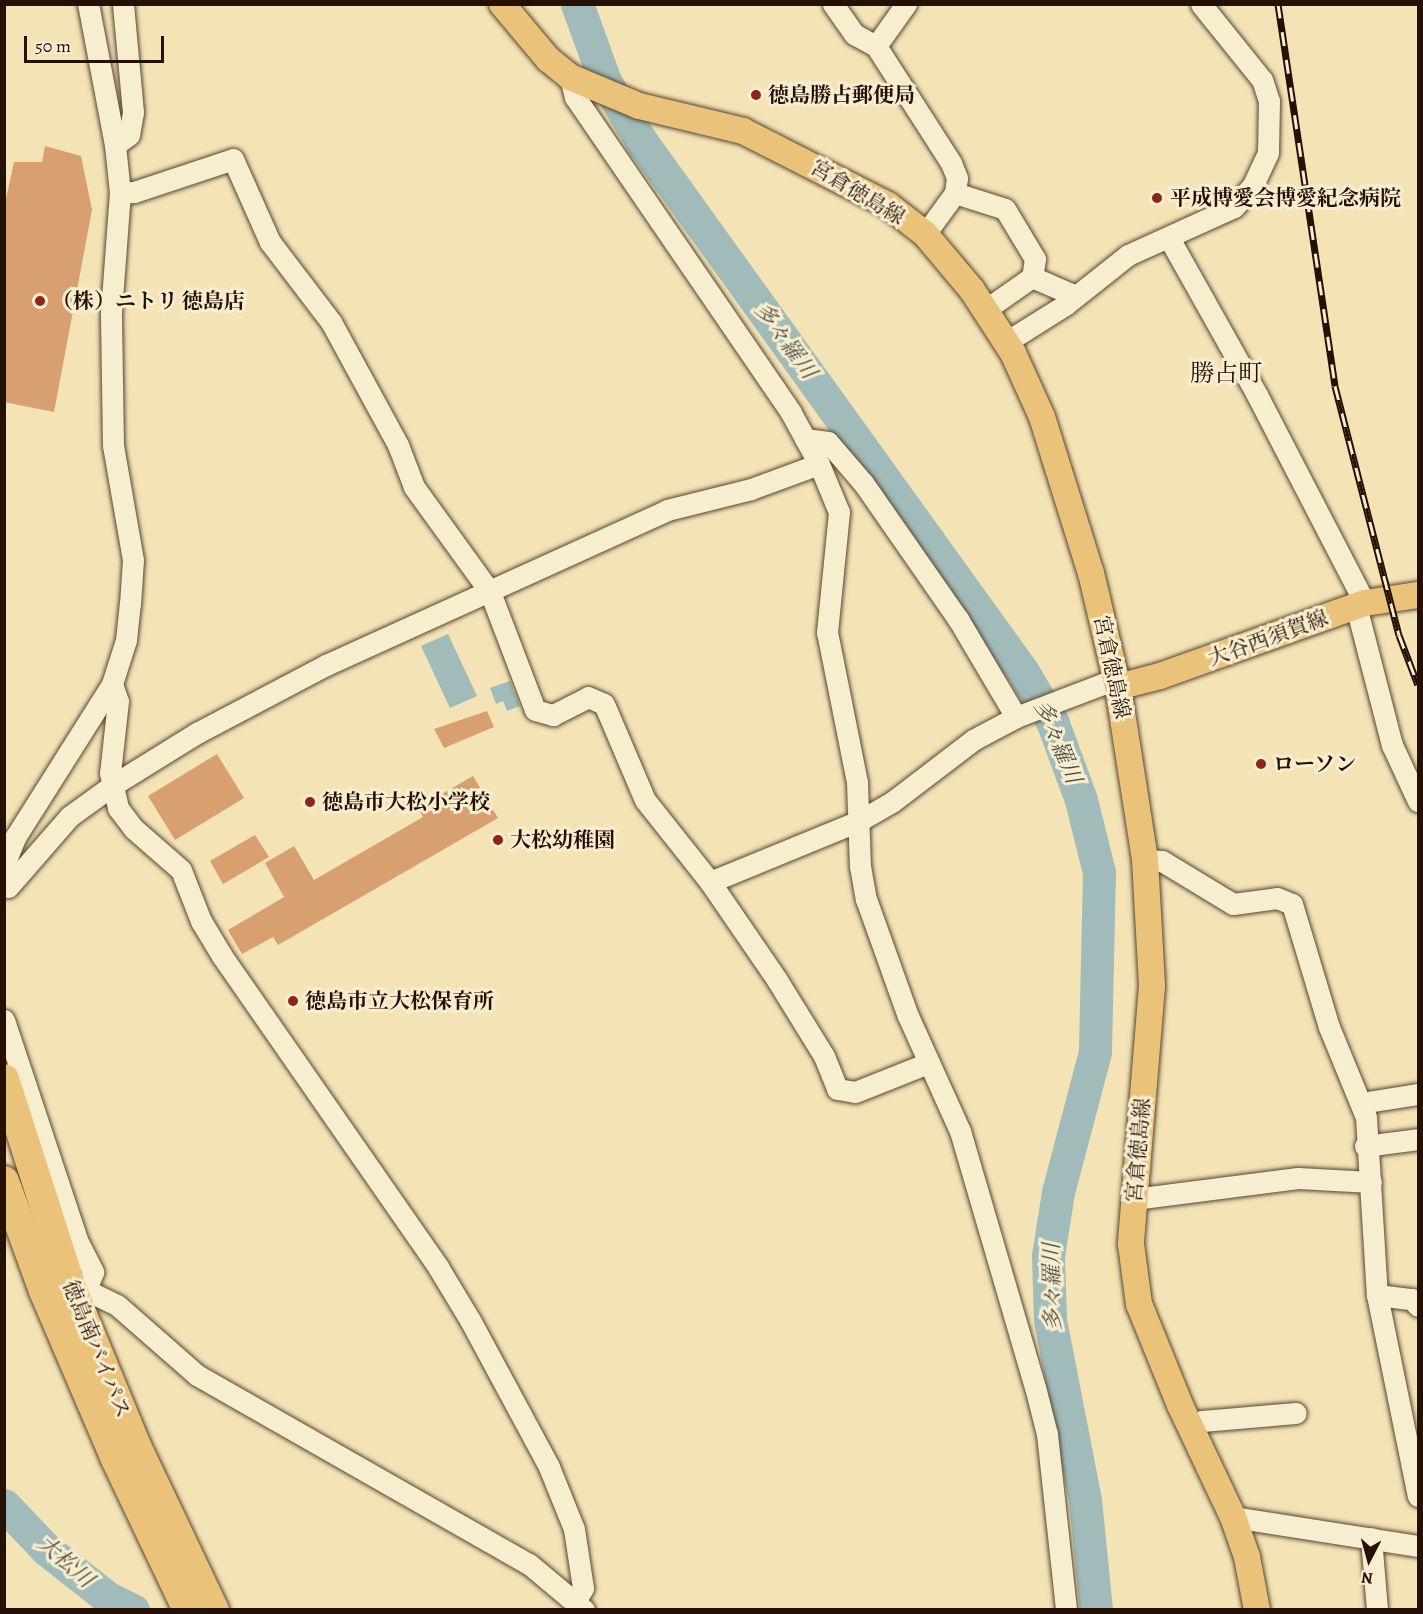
<!DOCTYPE html>
<meta charset="utf-8">
<style>
body{margin:0}
#map{position:relative;width:1423px;height:1614px;overflow:hidden;background:#f3e3b5;font-family:Alegreya,"Noto Serif JP",serif}
div>[style]{position:absolute}
.water>*{inset:0;background:#a0bbb9}
.river>*{height:33px;margin:-16.5px;padding:0 16.5px;transform-origin:16.5px;border-radius:16.5px;background:#a0bbb9}
.building>*{inset:0;background:#d89f71}
.roads{filter:drop-shadow(0 0 2px #584531) drop-shadow(0 0 2px #584531)}
.minor>*{height:21px;margin:-10.5px;padding:0 10.5px;transform-origin:10.5px;border-radius:10.5px;background:#f7edcf}
.major>*{height:26px;margin:-13px;padding:0 13px;transform-origin:13px;border-radius:13px;background:#eac27a}
.highway>*{height:30px;margin:-15px;padding:0 15px;transform-origin:15px;border-radius:15px;background:#eac27a}
.rail>*{height:7px;margin-top:-3.5px;transform-origin:0;background:repeating-linear-gradient(90deg,#f7edcf 0 14px,#251005 0 28px);box-sizing:border-box;border-block:2px solid #251005}
.dots>*{width:16px;height:16px;translate:-50% -50%;box-sizing:border-box;border:3px solid #f7edcf;border-radius:50%}
span{translate:-50% -50%;white-space:nowrap;text-align:center;line-height:1.15;-webkit-text-stroke:6px #f7edcf;paint-order:stroke}
.poi-label{font-size:21px;color:#251005;font-weight:700}
.left{translate:0 -50%;text-align:left}
.street-label{font-size:21px;color:#251005}
.water-label{font-size:22px;color:#504c44;font-style:italic}
.quarter-label{font-size:24px;color:#251005}
.frame{position:absolute;inset:0;border:6px solid #251005;pointer-events:none}
.north{position:absolute;left:1339px;top:1530px;width:60px;height:60px;-webkit-text-stroke:4px #f7edcf;paint-order:stroke;rotate:186deg;font-size:16px;font-weight:700;line-height:24px;text-align:center;color:#251005}
.north::after{content:'';display:block;margin:auto;width:21px;height:27px;background:#251005;clip-path:polygon(50% 0,100% 100%,50% 72%,0 100%)}
.scale{position:absolute;left:24px;top:36px;width:140px;height:27px;box-sizing:border-box;border:3px solid #251005;border-top:0;padding-left:8px;font-size:18px;line-height:21px;white-space:nowrap;color:#251005;-webkit-text-stroke:4px #f7edcf;paint-order:stroke}
</style>
<div id="map">
<div class="water">
<i style="clip-path:polygon(448px 634px,477px 696px,450px 708px,421px 646px)"></i>
<i style="clip-path:polygon(510px 681px,520px 706px,507px 711px,503px 701px,496px 704px,490px 688px)"></i>
</div>
<div class="river">
<i style="left:577px;top:4px;width:82px;rotate:70deg"></i>
<i style="left:605px;top:81px;width:70px;rotate:59deg"></i>
<i style="left:641px;top:141px;width:654px;rotate:54.27deg"></i>
<i style="left:1023px;top:672px;width:57px;rotate:59.4deg"></i>
<i style="left:1052px;top:721px;width:84px;rotate:69.8deg"></i>
<i style="left:1081px;top:800px;width:74px;rotate:76deg"></i>
<i style="left:1099px;top:872px;width:180px;rotate:91.3deg"></i>
<i style="left:1095px;top:1052px;width:145px;rotate:104.8deg"></i>
<i style="left:1058px;top:1192px;width:65px;rotate:98.9deg"></i>
<i style="left:1048px;top:1256px;width:64px;rotate:88.2deg"></i>
<i style="left:1050px;top:1320px;width:183px;rotate:79deg"></i>
<i style="left:1085px;top:1500px;width:111px;rotate:84.3deg"></i>
<i style="left:4px;top:1505px;width:62px;rotate:46.3deg"></i>
<i style="left:47px;top:1550px;width:78px;rotate:38.2deg"></i>
<i style="left:108px;top:1598px;width:28px;rotate:26deg"></i>
</div>
<div class="building">
<i style="clip-path:polygon(45px 146px,81px 156px,92px 210px,54px 412px,4px 402px,4px 208px,14px 162px,42px 162px)"></i>
<i style="clip-path:polygon(487px 711px,494px 727px,444px 748px,434px 729px)"></i>
<i style="clip-path:polygon(217px 754px,244px 798px,175px 840px,148px 796px)"></i>
<i style="clip-path:polygon(473px 776px,498px 818px,278px 945px,273px 937px,242px 954px,228px 930px,284px 897px,265px 863px,294px 846px,314px 880px,423px 817px,418px 808px)"></i>
<i style="clip-path:polygon(255px 835px,269px 857px,223px 884px,210px 861px)"></i>
</div>
<div class="roads">
<div class="minor">
<i style="left:833px;top:4px;width:37px;rotate:55deg"></i>
<i style="left:854px;top:34px;width:25px;rotate:29deg"></i>
<i style="left:876px;top:46px;width:139px;rotate:57.3deg"></i>
<i style="left:951px;top:163px;width:16px;rotate:68deg"></i>
<i style="left:957px;top:178px;width:15px;rotate:98deg"></i>
<i style="left:955px;top:193px;width:51px;rotate:126.2deg"></i>
<i style="left:876px;top:46px;width:52px;rotate:-54.5deg"></i>
<i style="left:570px;top:77px;width:21px;rotate:76deg"></i>
<i style="left:575px;top:97px;width:383px;rotate:55.6deg"></i>
<i style="left:791px;top:413px;width:58px;rotate:61.2deg"></i>
<i style="left:819px;top:464px;width:52px;rotate:67.4deg"></i>
<i style="left:839px;top:512px;width:121px;rotate:95.7deg"></i>
<i style="left:827px;top:632px;width:153px;rotate:78.7deg"></i>
<i style="left:857px;top:782px;width:84px;rotate:88deg"></i>
<i style="left:860px;top:866px;width:34px;rotate:80deg"></i>
<i style="left:866px;top:899px;width:124px;rotate:70.3deg"></i>
<i style="left:908px;top:1016px;width:126px;rotate:65.7deg"></i>
<i style="left:960px;top:1131px;width:267px;rotate:73.7deg"></i>
<i style="left:1035px;top:1387px;width:49px;rotate:75.7deg"></i>
<i style="left:1047px;top:1434px;width:177px;rotate:83.8deg"></i>
<i style="left:115px;top:145px;width:17px;rotate:-36deg"></i>
<i style="left:129px;top:135px;width:23px;rotate:-80deg"></i>
<i style="left:133px;top:112px;width:108px;rotate:-95.3deg"></i>
<i style="left:120px;top:193px;width:14px;rotate:-4deg"></i>
<i style="left:134px;top:192px;width:104px;rotate:-18.4deg"></i>
<i style="left:233px;top:159px;width:91px;rotate:66deg"></i>
<i style="left:270px;top:242px;width:101px;rotate:52.7deg"></i>
<i style="left:331px;top:322px;width:140px;rotate:61.4deg"></i>
<i style="left:398px;top:445px;width:45px;rotate:69.1deg"></i>
<i style="left:414px;top:487px;width:130px;rotate:54.1deg"></i>
<i style="left:490px;top:592px;width:126px;rotate:69.1deg"></i>
<i style="left:535px;top:710px;width:19px;rotate:16deg"></i>
<i style="left:553px;top:715px;width:39px;rotate:-27deg"></i>
<i style="left:588px;top:697px;width:17px;rotate:24deg"></i>
<i style="left:604px;top:704px;width:104px;rotate:66.9deg"></i>
<i style="left:645px;top:800px;width:105px;rotate:51.6deg"></i>
<i style="left:710px;top:882px;width:119px;rotate:55.6deg"></i>
<i style="left:777px;top:980px;width:89px;rotate:58.3deg"></i>
<i style="left:824px;top:1056px;width:35px;rotate:68deg"></i>
<i style="left:837px;top:1089px;width:18px;rotate:9deg"></i>
<i style="left:855px;top:1092px;width:79px;rotate:-21.7deg"></i>
<i style="left:955px;top:193px;width:52px;rotate:17.7deg"></i>
<i style="left:1005px;top:209px;width:58px;rotate:59deg"></i>
<i style="left:1035px;top:259px;width:18px;rotate:99deg"></i>
<i style="left:1032px;top:277px;width:57px;rotate:144.9deg"></i>
<i style="left:1169px;top:238px;width:180px;rotate:60.7deg"></i>
<i style="left:1257px;top:395px;width:234px;rotate:62.6deg"></i>
<i style="left:1032px;top:277px;width:48px;rotate:23.4deg"></i>
<i style="left:1006px;top:342px;width:70px;rotate:-32.1deg"></i>
<i style="left:1065px;top:305px;width:80px;rotate:-38.4deg"></i>
<i style="left:1128px;top:255px;width:116px;rotate:-24.4deg"></i>
<i style="left:1234px;top:207px;width:29px;rotate:-49deg"></i>
<i style="left:1253px;top:185px;width:35px;rotate:-65deg"></i>
<i style="left:1268px;top:153px;width:52px;rotate:-88.9deg"></i>
<i style="left:1269px;top:101px;width:22px;rotate:-108deg"></i>
<i style="left:1262px;top:80px;width:97px;rotate:-128.8deg"></i>
<i style="left:805px;top:439px;width:23px;rotate:7deg"></i>
<i style="left:828px;top:442px;width:55px;rotate:49.4deg"></i>
<i style="left:864px;top:484px;width:165px;rotate:55.2deg"></i>
<i style="left:958px;top:619px;width:114px;rotate:59.4deg"></i>
<i style="left:1356px;top:606px;width:144px;rotate:75.5deg"></i>
<i style="left:1392px;top:745px;width:62px;rotate:65.1deg"></i>
<i style="left:112px;top:684px;width:18px;rotate:71deg"></i>
<i style="left:118px;top:701px;width:72px;rotate:96.3deg"></i>
<i style="left:110px;top:773px;width:36px;rotate:77deg"></i>
<i style="left:118px;top:808px;width:26px;rotate:53deg"></i>
<i style="left:134px;top:829px;width:62px;rotate:41.1deg"></i>
<i style="left:181px;top:870px;width:55px;rotate:68.6deg"></i>
<i style="left:201px;top:921px;width:41px;rotate:59deg"></i>
<i style="left:222px;top:956px;width:379px;rotate:55.2deg"></i>
<i style="left:438px;top:1267px;width:62px;rotate:58.9deg"></i>
<i style="left:470px;top:1320px;width:167px;rotate:61.7deg"></i>
<i style="left:549px;top:1467px;width:67px;rotate:68deg"></i>
<i style="left:574px;top:1529px;width:60px;rotate:81.3deg"></i>
<i style="left:583px;top:1588px;width:14px;rotate:120deg"></i>
<i style="left:1145px;top:860px;width:17px;rotate:3deg"></i>
<i style="left:1162px;top:861px;width:83px;rotate:31.2deg"></i>
<i style="left:1233px;top:904px;width:44px;rotate:-7.8deg"></i>
<i style="left:1277px;top:898px;width:16px;rotate:22deg"></i>
<i style="left:1292px;top:904px;width:128px;rotate:73.3deg"></i>
<i style="left:1329px;top:1027px;width:97px;rotate:67.7deg"></i>
<i style="left:1366px;top:1117px;width:178px;rotate:86.5deg"></i>
<i style="left:1377px;top:1295px;width:205px;rotate:78.5deg"></i>
<i style="left:4px;top:865px;width:31px;rotate:-68deg"></i>
<i style="left:16px;top:836px;width:180px;rotate:-57.7deg"></i>
<i style="left:112px;top:684px;width:46px;rotate:-72.3deg"></i>
<i style="left:126px;top:640px;width:36px;rotate:-84deg"></i>
<i style="left:130px;top:604px;width:44px;rotate:-86.1deg"></i>
<i style="left:133px;top:560px;width:117px;rotate:-99.9deg"></i>
<i style="left:113px;top:445px;width:133px;rotate:-90.9deg"></i>
<i style="left:111px;top:312px;width:119px;rotate:-85.7deg"></i>
<i style="left:120px;top:193px;width:48px;rotate:-95.9deg"></i>
<i style="left:115px;top:145px;width:144px;rotate:-100.8deg"></i>
<i style="left:710px;top:882px;width:161px;rotate:-22.3deg"></i>
<i style="left:859px;top:821px;width:38px;rotate:-30deg"></i>
<i style="left:892px;top:802px;width:102px;rotate:-37.4deg"></i>
<i style="left:973px;top:740px;width:49px;rotate:-28.1deg"></i>
<i style="left:1016px;top:717px;width:95px;rotate:-20.9deg"></i>
<i style="left:1105px;top:683px;width:14px;rotate:17deg"></i>
<i style="left:8px;top:887px;width:94px;rotate:-48.9deg"></i>
<i style="left:70px;top:816px;width:53px;rotate:-35.8deg"></i>
<i style="left:113px;top:785px;width:99px;rotate:-31.8deg"></i>
<i style="left:197px;top:733px;width:146px;rotate:-27.8deg"></i>
<i style="left:326px;top:665px;width:375px;rotate:-24.4deg"></i>
<i style="left:667px;top:510px;width:87px;rotate:-14deg"></i>
<i style="left:751px;top:489px;width:72px;rotate:-20.2deg"></i>
<i style="left:4px;top:1020px;width:232px;rotate:71.6deg"></i>
<i style="left:77px;top:1240px;width:36px;rotate:63deg"></i>
<i style="left:93px;top:1272px;width:19px;rotate:111deg"></i>
<i style="left:1361px;top:1103px;width:58px;rotate:-9deg"></i>
<i style="left:1365px;top:1146px;width:53px;rotate:-7.5deg"></i>
<i style="left:1134px;top:1199px;width:165px;rotate:-7.3deg"></i>
<i style="left:1298px;top:1178px;width:73px;rotate:3.1deg"></i>
<i style="left:60px;top:1289px;width:26px;rotate:2deg"></i>
<i style="left:86px;top:1290px;width:34px;rotate:26deg"></i>
<i style="left:117px;top:1305px;width:106px;rotate:41.2deg"></i>
<i style="left:197px;top:1375px;width:382px;rotate:29.7deg"></i>
<i style="left:529px;top:1564px;width:72px;rotate:39.9deg"></i>
<i style="left:1377px;top:1295px;width:35px;rotate:7deg"></i>
<i style="left:1412px;top:1299px;width:9px;rotate:49deg"></i>
<i style="left:1190px;top:1427px;width:13px;rotate:-27deg"></i>
<i style="left:1202px;top:1421px;width:94px;rotate:-4.9deg"></i>
<i style="left:1233px;top:1517px;width:187px;rotate:8.9deg"></i>
<i style="left:1371px;top:1538px;width:72px;rotate:85.2deg"></i>
</div>
<div class="major">
<i style="left:502px;top:4px;width:72px;rotate:50.1deg"></i>
<i style="left:548px;top:59px;width:28px;rotate:39deg"></i>
<i style="left:570px;top:77px;width:75px;rotate:22.8deg"></i>
<i style="left:639px;top:106px;width:107px;rotate:13.5deg"></i>
<i style="left:743px;top:131px;width:163px;rotate:27deg"></i>
<i style="left:888px;top:205px;width:47px;rotate:38.1deg"></i>
<i style="left:925px;top:234px;width:73px;rotate:50deg"></i>
<i style="left:972px;top:290px;width:75px;rotate:56.9deg"></i>
<i style="left:1013px;top:353px;width:70px;rotate:65.6deg"></i>
<i style="left:1042px;top:417px;width:164px;rotate:72.6deg"></i>
<i style="left:1091px;top:573px;width:117px;rotate:76.7deg"></i>
<i style="left:1118px;top:687px;width:175px;rotate:81.1deg"></i>
<i style="left:1145px;top:860px;width:126px;rotate:86.8deg"></i>
<i style="left:1152px;top:986px;width:259px;rotate:94.7deg"></i>
<i style="left:1131px;top:1244px;width:61px;rotate:82.4deg"></i>
<i style="left:1139px;top:1304px;width:109px;rotate:67.9deg"></i>
<i style="left:1180px;top:1405px;width:124px;rotate:64.7deg"></i>
<i style="left:1233px;top:1517px;width:42px;rotate:70.7deg"></i>
<i style="left:1247px;top:1557px;width:54px;rotate:79.3deg"></i>
<i style="left:1118px;top:687px;width:43px;rotate:-14.7deg"></i>
<i style="left:1160px;top:676px;width:218px;rotate:-19.6deg"></i>
<i style="left:1365px;top:603px;width:54px;rotate:-8.6deg"></i>
</div>
<div class="highway">
<i style="left:4px;top:1079px;width:219px;rotate:72.2deg"></i>
<i style="left:71px;top:1288px;width:171px;rotate:67.6deg"></i>
<i style="left:136px;top:1446px;width:182px;rotate:64.6deg"></i>
<i style="left:4px;top:1181px;width:117px;rotate:70deg"></i>
<i style="left:44px;top:1291px;width:181px;rotate:66.8deg"></i>
<i style="left:115px;top:1457px;width:170px;rotate:64.5deg"></i>
</div>
</div>
<div class="rail">
<i style="left:1278px;top:4px;width:386px;rotate:81.5deg"></i>
<i style="left:1335px;top:386px;width:257px;rotate:75.6deg"></i>
<i style="left:1399px;top:635px;width:53px;rotate:69.2deg"></i>
</div>
<div class="dots">
<i style="left:756px;top:95px;background:#8f2418"></i>
<i style="left:1157px;top:198px;background:#8f2418"></i>
<i style="left:40px;top:301px;background:#8f2418"></i>
<i style="left:1261px;top:764px;background:#8f2418"></i>
<i style="left:310px;top:802px;background:#8f2418"></i>
<i style="left:498px;top:840px;background:#8f2418"></i>
<i style="left:293px;top:1001px;background:#8f2418"></i>
</div>
<div class="poi-label">
<span class="left" style="left:768px;top:95px">徳島勝占郵便局</span>
<span class="left" style="left:1170px;top:198px">平成博愛会博愛紀念病院</span>
<span class="left" style="left:52px;top:301px">（株）ニトリ 徳島店</span>
<span class="left" style="left:1273px;top:764px">ローソン</span>
<span class="left" style="left:322px;top:802px">徳島市大松小学校</span>
<span class="left" style="left:510px;top:840px">大松幼稚園</span>
<span class="left" style="left:305px;top:1001px">徳島市立大松保育所</span>
</div>
<div class="street-label">
<span style="left:858px;top:192px;rotate:31deg">宮倉徳島線</span>
<span style="left:1268px;top:638px;rotate:-20deg">大谷西須賀線</span>
<span style="left:1112px;top:667px;rotate:78deg">宮倉徳島線</span>
<span style="left:1138px;top:1150px;rotate:-85deg">宮倉徳島線</span>
<span style="left:97px;top:1349px;rotate:68deg">徳島南バイパス</span>
</div>
<div class="water-label">
<span style="left:785px;top:341px;rotate:54deg">多々羅川</span>
<span style="left:1057px;top:742px;rotate:67deg">多々羅川</span>
<span style="left:1053px;top:1287px;rotate:-91deg">多々羅川</span>
<span style="left:65px;top:1562px;rotate:41deg">大松川</span>
</div>
<div class="quarter-label">
<span style="left:1226px;top:374px">勝占町</span>
</div>
<div class="frame"></div>
<div class="north">N</div>
<div class="scale">50 m</div>
</div>
